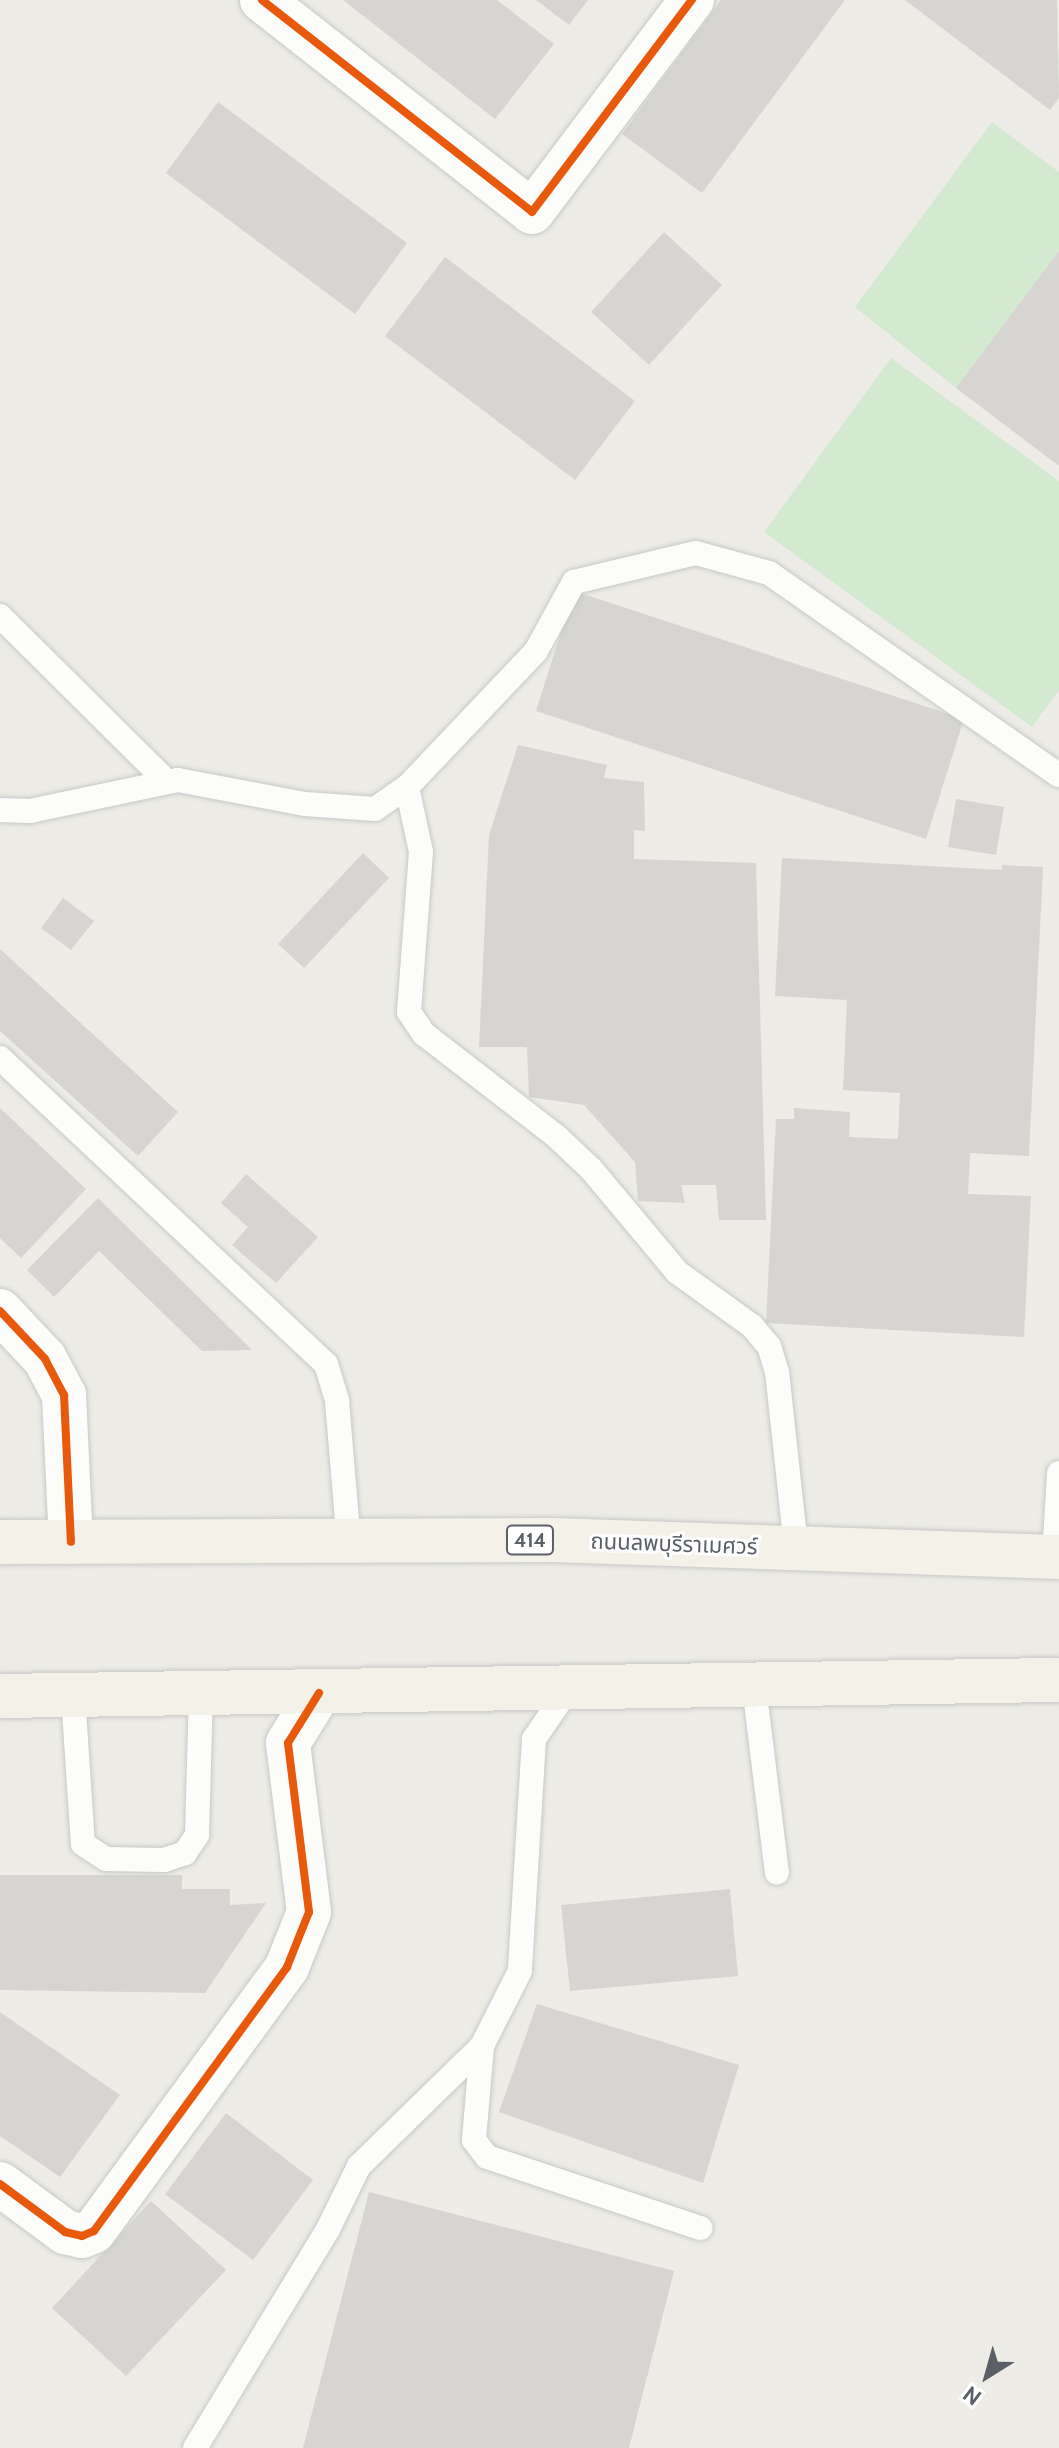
<!DOCTYPE html>
<meta charset="utf-8">
<style>
body{margin:0}
#map{position:relative;width:1059px;height:2448px;overflow:hidden;background:#edece6;font-family:Cabin,"Noto Sans Thai",sans-serif}
div>[style]{position:absolute}
.green>*{inset:0;background:#d3ead1}
.building>*{inset:0;background:#d6d5d1}
.roads{filter:drop-shadow(0 0 2px #c8c9c8) drop-shadow(0 0 2px #c8c9c8)}
.lane>*{height:24px;margin:-12px;padding:0 12px;transform-origin:12px;border-radius:12px;background:#fcfcfb}
.street>*{height:44px;margin:-22px;padding:0 22px;transform-origin:22px;border-radius:22px;background:#fcfcfb}
.primary>*{height:44px;margin:-22px;padding:0 22px;transform-origin:22px;border-radius:22px;background:#f3f1e8}
.cycleway>*{height:8px;margin:-4px;padding:0 4px;transform-origin:4px;border-radius:4px;background:#e8590c}
span{translate:-50% -50%;white-space:nowrap;text-align:center;line-height:1.15;-webkit-text-stroke:6px #fff;paint-order:stroke}
.shield-label span{padding:2px 6px;background:#fff;border:2px solid;border-radius:6px;-webkit-text-stroke-width:0}
.shield-label{font-size:20px;color:#5b6066;font-weight:700}
.street-label{font-size:22px;color:#5b6066}
.north{position:absolute;left:947px;top:2336px;width:80px;height:80px;-webkit-text-stroke:6px #fff;paint-order:stroke;rotate:217deg;font-size:22px;font-weight:700;line-height:32px;text-align:center;color:#5b6066}
.north::after{content:'';display:block;margin:auto;width:28px;height:36px;background:#5b6066;clip-path:polygon(50% 0,100% 100%,50% 72%,0 100%)}
</style>
<div id="map">
<div class="green">
<i style="clip-path:polygon(992px 122px,1059px 172px,1059px 251px,956px 388px,855px 307px)"></i>
<i style="clip-path:polygon(891px 358px,1059px 481px,1059px 690px,1032px 727px,764px 532px)"></i>
</div>
<div class="building">
<i style="clip-path:polygon(343px 0,497px 0,554px 44px,495px 119px)"></i>
<i style="clip-path:polygon(536px 0,588px 0,569px 25px)"></i>
<i style="clip-path:polygon(721px 0,845px 0,702px 193px,622px 134px)"></i>
<i style="clip-path:polygon(905px 0,1057px 0,1059px 98px,1050px 110px)"></i>
<i style="clip-path:polygon(218px 102px,407px 243px,355px 314px,166px 173px)"></i>
<i style="clip-path:polygon(664px 232px,722px 285px,649px 365px,591px 312px)"></i>
<i style="clip-path:polygon(1059px 251px,1059px 466px,956px 388px)"></i>
<i style="clip-path:polygon(445px 257px,635px 401px,575px 480px,385px 336px)"></i>
<i style="clip-path:polygon(574px 591px,964px 719px,926px 839px,536px 711px)"></i>
<i style="clip-path:polygon(518px 745px,607px 765px,604px 778px,644px 782px,645px 831px,634px 830px,634px 859px,756px 863px,766px 1220px,719px 1220px,716px 1185px,681px 1185px,685px 1203px,638px 1201px,635px 1162px,584px 1105px,529px 1097px,527px 1047px,479px 1047px,489px 835px)"></i>
<i style="clip-path:polygon(956px 799px,1004px 807px,996px 855px,948px 847px)"></i>
<i style="clip-path:polygon(363px 853px,389px 878px,304px 968px,278px 944px)"></i>
<i style="clip-path:polygon(782px 858px,1002px 870px,1002px 865px,1043px 867px,1029px 1156px,970px 1153px,968px 1194px,1031px 1196px,1024px 1337px,766px 1323px,776px 1119px,794px 1119px,794px 1108px,850px 1112px,849px 1137px,898px 1139px,900px 1093px,843px 1090px,847px 1000px,775px 996px)"></i>
<i style="clip-path:polygon(63px 898px,94px 921px,71px 950px,41px 928px)"></i>
<i style="clip-path:polygon(0 949px,178px 1112px,138px 1156px,0 1031px)"></i>
<i style="clip-path:polygon(0 1108px,86px 1189px,21px 1258px,0 1238px)"></i>
<i style="clip-path:polygon(246px 1174px,318px 1237px,276px 1283px,232px 1245px,248px 1227px,221px 1203px)"></i>
<i style="clip-path:polygon(98px 1198px,252px 1350px,202px 1351px,99px 1251px,54px 1297px,27px 1270px)"></i>
<i style="clip-path:polygon(0 1875px,182px 1875px,182px 1889px,230px 1889px,230px 1905px,266px 1903px,205px 1993px,0 1990px)"></i>
<i style="clip-path:polygon(730px 1889px,738px 1976px,570px 1991px,561px 1905px)"></i>
<i style="clip-path:polygon(537px 2004px,739px 2065px,703px 2183px,499px 2112px)"></i>
<i style="clip-path:polygon(0 2012px,120px 2095px,60px 2177px,0 2136px)"></i>
<i style="clip-path:polygon(226px 2113px,313px 2180px,253px 2260px,165px 2194px)"></i>
<i style="clip-path:polygon(369px 2192px,674px 2271px,629px 2448px,303px 2448px)"></i>
<i style="clip-path:polygon(151px 2201px,226px 2270px,126px 2376px,52px 2308px)"></i>
</div>
<div class="roads">
<div class="lane">
<i style="left:0;top:616px;width:235px;rotate:44.8deg"></i>
<i style="left:407px;top:787px;width:66px;rotate:77.8deg"></i>
<i style="left:421px;top:852px;width:160px;rotate:94.3deg"></i>
<i style="left:409px;top:1012px;width:27px;rotate:56deg"></i>
<i style="left:424px;top:1034px;width:167px;rotate:37.7deg"></i>
<i style="left:556px;top:1136px;width:48px;rotate:43.3deg"></i>
<i style="left:591px;top:1169px;width:134px;rotate:50.1deg"></i>
<i style="left:677px;top:1272px;width:92px;rotate:35.8deg"></i>
<i style="left:752px;top:1326px;width:26px;rotate:50deg"></i>
<i style="left:769px;top:1346px;width:27px;rotate:73deg"></i>
<i style="left:777px;top:1372px;width:177px;rotate:83.8deg"></i>
<i style="left:0;top:810px;width:30px;rotate:2deg"></i>
<i style="left:30px;top:811px;width:151px;rotate:-11.8deg"></i>
<i style="left:178px;top:780px;width:129px;rotate:10.7deg"></i>
<i style="left:305px;top:804px;width:70px;rotate:4.1deg"></i>
<i style="left:375px;top:809px;width:39px;rotate:-35deg"></i>
<i style="left:407px;top:787px;width:187px;rotate:-46.5deg"></i>
<i style="left:536px;top:651px;width:79px;rotate:-61.2deg"></i>
<i style="left:574px;top:582px;width:125px;rotate:-13.4deg"></i>
<i style="left:696px;top:553px;width:76px;rotate:15.3deg"></i>
<i style="left:769px;top:573px;width:353px;rotate:34.9deg"></i>
<i style="left:0;top:1058px;width:447px;rotate:43.2deg"></i>
<i style="left:326px;top:1364px;width:39px;rotate:73deg"></i>
<i style="left:337px;top:1401px;width:144px;rotate:85.2deg"></i>
<i style="left:1054px;top:1557px;width:84px;rotate:-86.6deg"></i>
<i style="left:754px;top:1686px;width:188px;rotate:83deg"></i>
<i style="left:567px;top:1691px;width:58px;rotate:124.5deg"></i>
<i style="left:534px;top:1739px;width:232px;rotate:93.5deg"></i>
<i style="left:520px;top:1971px;width:84px;rotate:116.9deg"></i>
<i style="left:482px;top:2046px;width:94px;rotate:94.9deg"></i>
<i style="left:474px;top:2140px;width:21px;rotate:53deg"></i>
<i style="left:487px;top:2157px;width:225px;rotate:18.4deg"></i>
<i style="left:73px;top:1695px;width:149px;rotate:86.2deg"></i>
<i style="left:83px;top:1844px;width:27px;rotate:33deg"></i>
<i style="left:106px;top:1859px;width:58px;rotate:1deg"></i>
<i style="left:164px;top:1860px;width:22px;rotate:-18deg"></i>
<i style="left:185px;top:1853px;width:22px;rotate:-56deg"></i>
<i style="left:197px;top:1835px;width:141px;rotate:-88.4deg"></i>
<i style="left:195px;top:2448px;width:256px;rotate:-58.7deg"></i>
<i style="left:328px;top:2229px;width:70px;rotate:-63.8deg"></i>
<i style="left:359px;top:2166px;width:172px;rotate:-44.3deg"></i>
</div>
<div class="street">
<i style="left:262px;top:0;width:343px;rotate:38.1deg"></i>
<i style="left:532px;top:212px;width:266px;rotate:-53deg"></i>
<i style="left:0;top:1311px;width:66px;rotate:46.8deg"></i>
<i style="left:45px;top:1359px;width:41px;rotate:62.2deg"></i>
<i style="left:64px;top:1395px;width:147px;rotate:87.3deg"></i>
<i style="left:0;top:2184px;width:81px;rotate:36.4deg"></i>
<i style="left:65px;top:2232px;width:17px;rotate:13deg"></i>
<i style="left:82px;top:2236px;width:13px;rotate:-23deg"></i>
<i style="left:94px;top:2231px;width:327px;rotate:-53.8deg"></i>
<i style="left:287px;top:1967px;width:59px;rotate:-68.2deg"></i>
<i style="left:309px;top:1912px;width:170px;rotate:-97.1deg"></i>
<i style="left:288px;top:1743px;width:59px;rotate:-58.2deg"></i>
</div>
<div class="primary">
<i style="left:0;top:1542px;width:552px;rotate:-0.21deg"></i>
<i style="left:552px;top:1540px;width:507px;rotate:1.92deg"></i>
<i style="left:0;top:1696px;width:1059px;rotate:-0.87deg"></i>
</div>
</div>
<div class="cycleway">
<i style="left:262px;top:0;width:343px;rotate:38.1deg"></i>
<i style="left:532px;top:212px;width:266px;rotate:-53deg"></i>
<i style="left:0;top:1311px;width:66px;rotate:46.8deg"></i>
<i style="left:45px;top:1359px;width:41px;rotate:62.2deg"></i>
<i style="left:64px;top:1395px;width:147px;rotate:87.3deg"></i>
<i style="left:0;top:2184px;width:81px;rotate:36.4deg"></i>
<i style="left:65px;top:2232px;width:17px;rotate:13deg"></i>
<i style="left:82px;top:2236px;width:13px;rotate:-23deg"></i>
<i style="left:94px;top:2231px;width:327px;rotate:-53.8deg"></i>
<i style="left:287px;top:1967px;width:59px;rotate:-68.2deg"></i>
<i style="left:309px;top:1912px;width:170px;rotate:-97.1deg"></i>
<i style="left:288px;top:1743px;width:59px;rotate:-58.2deg"></i>
</div>
<div class="shield-label">
<span style="left:530px;top:1540px">414</span>
</div>
<div class="street-label">
<span style="left:674px;top:1544px;rotate:2deg">ถนนลพบุรีราเมศวร์</span>
</div>
<div class="north">N</div>
</div>
